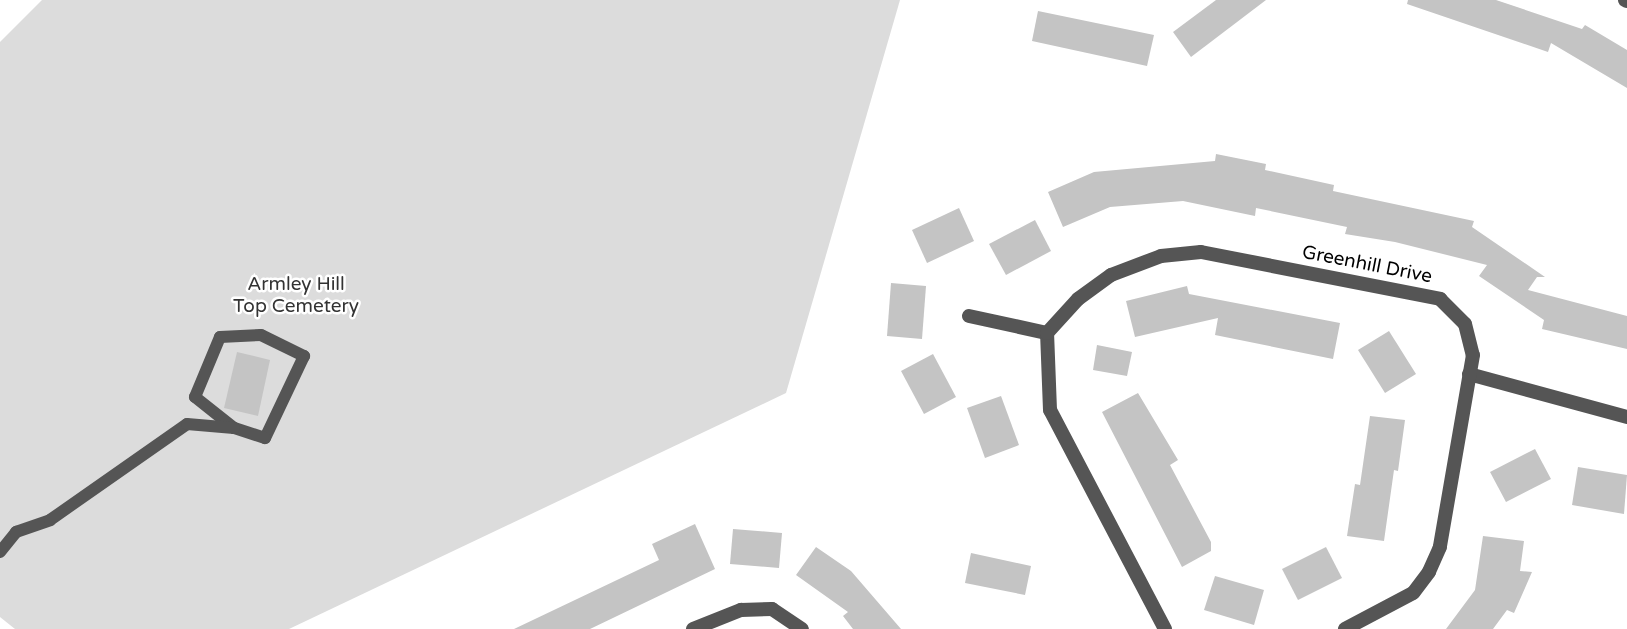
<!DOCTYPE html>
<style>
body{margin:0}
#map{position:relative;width:1627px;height:629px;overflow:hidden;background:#fff;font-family:"Varela Round",sans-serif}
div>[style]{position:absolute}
.green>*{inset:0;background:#dcdcdc}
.building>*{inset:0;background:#c4c4c4}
.lane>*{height:12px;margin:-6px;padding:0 6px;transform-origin:6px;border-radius:6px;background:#555}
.street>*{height:14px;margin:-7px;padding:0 7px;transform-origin:7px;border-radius:7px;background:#555}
span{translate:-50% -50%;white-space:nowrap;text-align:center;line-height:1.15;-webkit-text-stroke:5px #fff;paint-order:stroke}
.street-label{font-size:19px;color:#000}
.park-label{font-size:19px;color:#333}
</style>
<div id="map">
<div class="green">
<i style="clip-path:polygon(42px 0,900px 0,786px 393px,289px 629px,15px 629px,0 617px,0 42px)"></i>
</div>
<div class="building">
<i style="clip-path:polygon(1216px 0,1266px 0,1191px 57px,1173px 32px)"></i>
<i style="clip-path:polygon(1408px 0,1496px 0,1582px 29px,1585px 25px,1627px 50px,1627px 88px,1551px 43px,1548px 52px,1407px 4px)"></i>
<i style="clip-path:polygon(1038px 11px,1154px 35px,1147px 66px,1032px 41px)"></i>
<i style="clip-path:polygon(1216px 154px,1266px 164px,1265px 170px,1334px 185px,1333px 191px,1474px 221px,1472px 227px,1545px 277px,1537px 277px,1528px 290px,1627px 316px,1627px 349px,1542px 329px,1544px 320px,1479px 276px,1487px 265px,1395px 242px,1345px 234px,1347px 227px,1256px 208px,1255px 216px,1183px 201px,1110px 207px,1063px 227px,1048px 192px,1094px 172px,1215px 161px)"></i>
<i style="clip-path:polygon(959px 208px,974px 241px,927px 263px,912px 230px)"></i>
<i style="clip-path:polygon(1035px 220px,1051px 251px,1006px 275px,989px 244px)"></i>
<i style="clip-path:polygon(891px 283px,926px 286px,922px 339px,887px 336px)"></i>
<i style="clip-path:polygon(1187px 286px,1189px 294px,1340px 323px,1333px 359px,1215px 335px,1218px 318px,1135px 337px,1126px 301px)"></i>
<i style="clip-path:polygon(1389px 331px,1416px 374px,1385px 393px,1358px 350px)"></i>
<i style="clip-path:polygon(1097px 345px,1132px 352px,1127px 376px,1093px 370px)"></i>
<i style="clip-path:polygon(237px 352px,270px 360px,258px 416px,224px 408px)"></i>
<i style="clip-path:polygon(933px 354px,956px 397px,924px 414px,901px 371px)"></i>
<i style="clip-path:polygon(1138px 393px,1178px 460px,1170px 465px,1211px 542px,1211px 551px,1182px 567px,1102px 412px)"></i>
<i style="clip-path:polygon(1001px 396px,1019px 445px,985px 458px,967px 408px)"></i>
<i style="clip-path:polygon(1370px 416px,1405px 420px,1398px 471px,1394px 470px,1384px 541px,1347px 536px,1355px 484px,1360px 485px)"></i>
<i style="clip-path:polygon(1535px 449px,1551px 479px,1506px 502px,1490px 472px)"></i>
<i style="clip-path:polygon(1578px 467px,1627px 475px,1624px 514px,1572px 505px)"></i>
<i style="clip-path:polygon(695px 524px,715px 569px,590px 629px,514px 629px,659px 560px,652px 544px)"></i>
<i style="clip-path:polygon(733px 529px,782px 533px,779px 568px,730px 564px)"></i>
<i style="clip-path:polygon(1483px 536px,1524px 541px,1520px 571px,1532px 572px,1514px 613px,1507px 610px,1493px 629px,1446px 629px,1475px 590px)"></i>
<i style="clip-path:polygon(816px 547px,851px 571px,901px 629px,853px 629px,843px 616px,848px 612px,796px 575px)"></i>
<i style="clip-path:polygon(1326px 547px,1342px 578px,1298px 600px,1282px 569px)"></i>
<i style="clip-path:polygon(971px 553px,1031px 566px,1025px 595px,965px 583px)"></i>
<i style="clip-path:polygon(1215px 576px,1264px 590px,1254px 625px,1204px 610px)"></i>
</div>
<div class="lane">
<i style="left:261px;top:335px;width:48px;rotate:26deg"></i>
<i style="left:304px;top:356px;width:91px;rotate:115.4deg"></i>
<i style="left:265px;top:438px;width:33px;rotate:-162deg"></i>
<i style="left:234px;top:428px;width:50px;rotate:-141.5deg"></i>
<i style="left:195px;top:397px;width:65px;rotate:-67.4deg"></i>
<i style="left:220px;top:337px;width:41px;rotate:-2.8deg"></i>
<i style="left:0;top:552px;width:26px;rotate:-51deg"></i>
<i style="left:16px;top:532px;width:36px;rotate:-19deg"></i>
<i style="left:50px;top:520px;width:167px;rotate:-35deg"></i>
<i style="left:187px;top:424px;width:47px;rotate:4.9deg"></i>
</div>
<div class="street">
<i style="left:1625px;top:0;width:2px;rotate:27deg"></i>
<i style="left:969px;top:316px;width:80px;rotate:12.3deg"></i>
<i style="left:1469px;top:374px;width:164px;rotate:15.2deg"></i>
<i style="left:693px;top:629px;width:52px;rotate:-21.6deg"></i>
<i style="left:741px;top:610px;width:31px;rotate:-2deg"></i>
<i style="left:772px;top:609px;width:36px;rotate:34deg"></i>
<i style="left:1165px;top:629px;width:247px;rotate:-117.7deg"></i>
<i style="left:1050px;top:410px;width:77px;rotate:-92.2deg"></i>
<i style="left:1047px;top:333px;width:46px;rotate:-47.6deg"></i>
<i style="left:1078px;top:299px;width:41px;rotate:-36deg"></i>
<i style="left:1111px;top:275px;width:53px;rotate:-20.8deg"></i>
<i style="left:1161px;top:256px;width:40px;rotate:-5.7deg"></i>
<i style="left:1201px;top:252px;width:244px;rotate:11.1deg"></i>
<i style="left:1440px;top:299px;width:35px;rotate:45deg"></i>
<i style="left:1465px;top:324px;width:32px;rotate:76deg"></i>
<i style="left:1473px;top:355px;width:195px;rotate:99.8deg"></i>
<i style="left:1440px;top:547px;width:27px;rotate:114deg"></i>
<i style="left:1429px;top:572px;width:26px;rotate:127deg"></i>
<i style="left:1413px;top:593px;width:77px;rotate:152.1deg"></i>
</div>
<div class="street-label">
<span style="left:1367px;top:265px;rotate:11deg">Greenhill Drive</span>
</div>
<div class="park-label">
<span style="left:296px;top:296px">Armley Hill<br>Top Cemetery</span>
</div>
</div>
